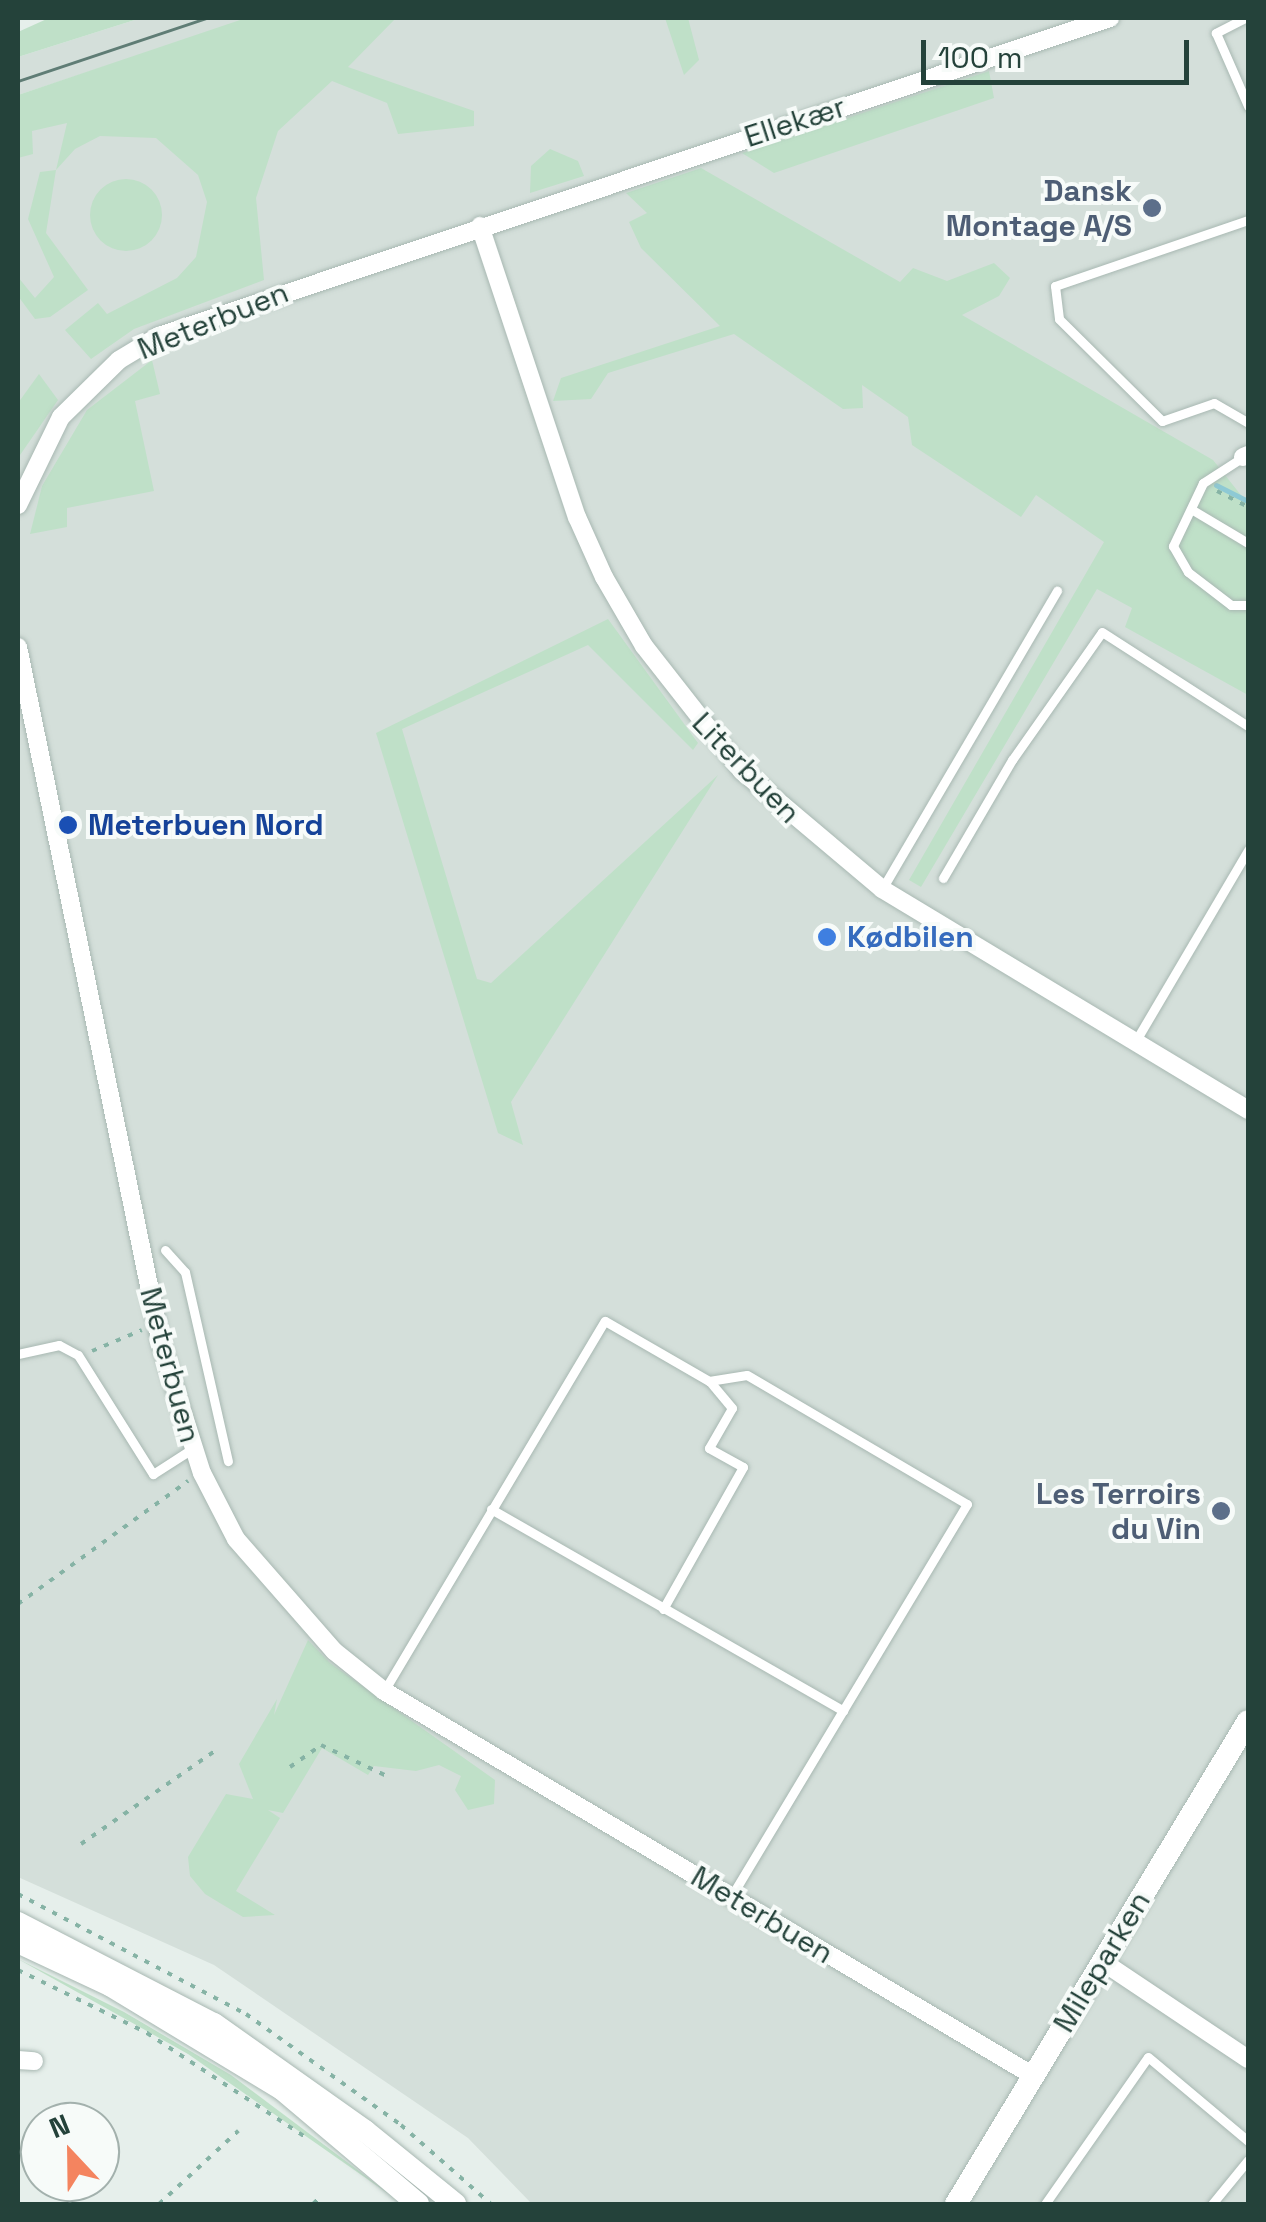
<!DOCTYPE html>
<meta charset="utf-8">
<style>
body{margin:0}
#map{position:relative;width:1266px;height:2222px;overflow:hidden;background:#e6efeb;font-family:"Space Grotesk",sans-serif}
div>[style]{position:absolute}
.built>*{inset:0;background:#d4dfda}
.green>*{inset:0;background:#bfe0c8}
.round{border-radius:50%}
.stream>*{height:5px;margin:-2.5px;padding:0 2.5px;transform-origin:2.5px;border-radius:2.5px;background:#8ec9d4}
.path>*{height:4px;margin-top:-2px;transform-origin:0;background:repeating-linear-gradient(90deg,#86b3a5 0 5px,transparent 0 13px)}
.roads{filter:drop-shadow(0 0 2px #a8b8b2) drop-shadow(0 0 2px #a8b8b2)}
.service>*{height:9px;margin:-4.5px;padding:0 4.5px;transform-origin:4.5px;border-radius:4.5px;background:#fff}
.minor>*{height:18px;margin:-9px;padding:0 9px;transform-origin:9px;border-radius:9px;background:#fff}
.tertiary>*{height:22px;margin:-11px;padding:0 11px;transform-origin:11px;border-radius:11px;background:#fff}
.tram>*{height:2.5px;margin:-1.25px;padding:0 1.25px;transform-origin:1.25px;border-radius:1.25px;background:#5f7d75}
.dots>*{width:28px;height:28px;translate:-50% -50%;box-sizing:border-box;border:5px solid #f7fbf9;border-radius:50%}
span{translate:-50% -50%;white-space:nowrap;text-align:center;line-height:1.15;-webkit-text-stroke:8px #f7fbf9;paint-order:stroke}
.street-label{font-size:30px;color:#24423a}
.service-label{font-size:30px;color:#4e5e75;font-weight:700}
.right{translate:-100% -50%;text-align:right}
.transit-label{font-size:30px;color:#164399;font-weight:700}
.left{translate:0 -50%;text-align:left}
.shop-label{font-size:30px;color:#366cbe;font-weight:700}
.frame{position:absolute;inset:0;border:20px solid #24423a;pointer-events:none}
.north{position:absolute;left:20px;top:2102px;width:100px;height:100px;box-sizing:border-box;background:#f7fbf9;border:2px solid #a3b1ad;border-radius:50%;rotate:338deg;font-size:28px;font-weight:700;line-height:40px;text-align:center;color:#24423a}
.north::after{content:'';display:block;margin:auto;width:35px;height:45px;background:#f4845f;clip-path:polygon(50% 0,100% 100%,50% 72%,0 100%)}
.scale{position:absolute;left:921px;top:40px;width:268px;height:45px;box-sizing:border-box;border:5px solid #24423a;border-top:0;padding-left:12px;font-size:30px;line-height:35px;white-space:nowrap;color:#24423a;-webkit-text-stroke:8px #f7fbf9;paint-order:stroke}
</style>
<div id="map">
<div class="built">
<i style="clip-path:polygon(141px 18px,1248px 18px,1248px 2204px,532px 2204px,468px 2138px,214px 1965px,18px 1877px,18px 100px,112px 64px,18px 95px,18px 57px)"></i>
</div>
<div class="green">
<i style="clip-path:polygon(49px 18px,141px 18px,18px 57px,18px 32px)"></i>
<i style="clip-path:polygon(246px 18px,396px 18px,348px 67px,474px 111px,474px 126px,398px 134px,387px 103px,332px 81px,278px 131px,256px 198px,264px 280px,134px 329px,91px 359px,65px 330px,98px 303px,107px 314px,177px 278px,196px 257px,207px 202px,198px 175px,156px 138px,100px 136px,75px 149px,56px 170px,46px 233px,88px 290px,50px 317px,35px 319px,18px 296px,18px 277px,35px 298px,54px 277px,28px 219px,40px 172px,56px 170px,67px 123px,32px 131px,33px 154px,18px 158px,18px 95px)"></i>
<i style="clip-path:polygon(665px 18px,688px 18px,699px 60px,684px 75px)"></i>
<i style="clip-path:polygon(989px 71px,994px 98px,774px 173px,742px 153px)"></i>
<i style="clip-path:polygon(550px 149px,578px 161px,584px 176px,530px 193px,531px 166px)"></i>
<i style="clip-path:polygon(701px 168px,900px 282px,913px 268px,947px 281px,994px 263px,1010px 278px,999px 296px,962px 315px,1213px 460px,1248px 504px,1248px 695px,1125px 627px,1132px 608px,1097px 589px,921px 887px,909px 880px,1104px 542px,1036px 495px,1021px 517px,912px 445px,908px 417px,862px 385px,863px 408px,843px 409px,734px 334px,608px 373px,591px 399px,553px 401px,561px 378px,720px 326px,641px 248px,629px 222px,647px 213px,626px 193px)"></i>
<i class="round" style="left:90px;top:179px;width:72px;height:72px"></i>
<i style="clip-path:polygon(152px 360px,160px 394px,135px 401px,154px 491px,67px 508px,67px 527px,30px 534px,42px 486px,87px 410px)"></i>
<i style="clip-path:polygon(39px 374px,58px 400px,18px 458px,18px 403px)"></i>
<i style="clip-path:polygon(608px 619px,698px 743px,693px 750px,588px 645px,402px 729px,477px 979px,491px 983px,718px 775px,511px 1102px,523px 1145px,498px 1133px,376px 733px)"></i>
<i style="clip-path:polygon(308px 1640px,330px 1663px,495px 1780px,494px 1804px,468px 1810px,455px 1790px,461px 1776px,439px 1765px,416px 1771px,374px 1766px,368px 1775px,322px 1748px,283px 1813px,268px 1810px,280px 1818px,236px 1891px,275px 1915px,243px 1917px,205px 1894px,190px 1876px,188px 1857px,226px 1794px,253px 1799px,239px 1764px,277px 1699px,274px 1715px)"></i>
<i style="clip-path:polygon(18px 1959px,124px 2012px,231px 2075px,403px 2204px,188px 2054px)"></i>
</div>
<div class="stream">
<i style="left:1216px;top:485px;width:36px;rotate:27deg"></i>
</div>
<div class="path">
<i style="left:1217px;top:491px;width:35px;rotate:27deg"></i>
<i style="left:92px;top:1351px;width:54px;rotate:-22.8deg"></i>
<i style="left:18px;top:1604px;width:210px;rotate:-35.9deg"></i>
<i style="left:290px;top:1767px;width:38px;rotate:-35deg"></i>
<i style="left:321px;top:1745px;width:73px;rotate:25.2deg"></i>
<i style="left:81px;top:1844px;width:168px;rotate:-34.8deg"></i>
<i style="left:18px;top:1894px;width:258px;rotate:27.8deg"></i>
<i style="left:246px;top:2014px;width:191px;rotate:35.6deg"></i>
<i style="left:401px;top:2125px;width:120px;rotate:41.3deg"></i>
<i style="left:18px;top:1970px;width:144px;rotate:26deg"></i>
<i style="left:147px;top:2033px;width:191px;rotate:33.3deg"></i>
<i style="left:159px;top:2204px;width:108px;rotate:-42.7deg"></i>
<i style="left:313px;top:2204px;width:7px;rotate:-45deg"></i>
</div>
<div class="roads">
<div class="service">
<i style="left:1245px;top:18px;width:33px;rotate:153deg"></i>
<i style="left:1216px;top:33px;width:80px;rotate:66.3deg"></i>
<i style="left:1248px;top:220px;width:204px;rotate:161.1deg"></i>
<i style="left:1055px;top:286px;width:33px;rotate:83deg"></i>
<i style="left:1059px;top:319px;width:145px;rotate:44.7deg"></i>
<i style="left:1162px;top:421px;width:55px;rotate:-19.1deg"></i>
<i style="left:1214px;top:403px;width:39px;rotate:30deg"></i>
<i style="left:1243px;top:457px;width:48px;rotate:147deg"></i>
<i style="left:1203px;top:483px;width:70px;rotate:115.5deg"></i>
<i style="left:1173px;top:546px;width:30px;rotate:60deg"></i>
<i style="left:1188px;top:572px;width:54px;rotate:37.5deg"></i>
<i style="left:1231px;top:605px;width:17px"></i>
<i style="left:1191px;top:509px;width:66px;rotate:30.8deg"></i>
<i style="left:943px;top:878px;width:137px;rotate:-59.7deg"></i>
<i style="left:1012px;top:760px;width:156px;rotate:-54.9deg"></i>
<i style="left:1102px;top:632px;width:174px;rotate:32.8deg"></i>
<i style="left:882px;top:889px;width:346px;rotate:-59.6deg"></i>
<i style="left:1135px;top:1042px;width:223px;rotate:-59.5deg"></i>
<i style="left:165px;top:1250px;width:30px;rotate:48deg"></i>
<i style="left:185px;top:1272px;width:194px;rotate:77.2deg"></i>
<i style="left:18px;top:1354px;width:42px;rotate:-12.4deg"></i>
<i style="left:59px;top:1345px;width:21px;rotate:28deg"></i>
<i style="left:78px;top:1355px;width:141px;rotate:57.8deg"></i>
<i style="left:153px;top:1474px;width:46px;rotate:-32.7deg"></i>
<i style="left:491px;top:1509px;width:406px;rotate:29.8deg"></i>
<i style="left:663px;top:1609px;width:163px;rotate:-60.6deg"></i>
<i style="left:743px;top:1467px;width:39px;rotate:-151deg"></i>
<i style="left:709px;top:1448px;width:46px;rotate:-60.1deg"></i>
<i style="left:732px;top:1408px;width:35px;rotate:-130deg"></i>
<i style="left:384px;top:1691px;width:431px;rotate:-59.2deg"></i>
<i style="left:605px;top:1321px;width:120px;rotate:30deg"></i>
<i style="left:709px;top:1381px;width:38px;rotate:-9deg"></i>
<i style="left:747px;top:1375px;width:255px;rotate:30.4deg"></i>
<i style="left:967px;top:1504px;width:458px;rotate:121deg"></i>
<i style="left:1045px;top:2204px;width:179px;rotate:-55deg"></i>
<i style="left:1148px;top:2057px;width:131px;rotate:40deg"></i>
<i style="left:1212px;top:2204px;width:57px;rotate:-50.7deg"></i>
</div>
<div class="minor">
<i style="left:480px;top:226px;width:307px;rotate:71.6deg"></i>
<i style="left:577px;top:517px;width:66px;rotate:65.8deg"></i>
<i style="left:604px;top:577px;width:80px;rotate:59.9deg"></i>
<i style="left:644px;top:646px;width:159px;rotate:51.9deg"></i>
<i style="left:742px;top:771px;width:183px;rotate:40.1deg"></i>
<i style="left:882px;top:889px;width:428px;rotate:31.1deg"></i>
<i style="left:1243px;top:457px;width:5px;rotate:-22deg"></i>
<i style="left:18px;top:505px;width:98px;rotate:-64deg"></i>
<i style="left:61px;top:417px;width:81px;rotate:-44.5deg"></i>
<i style="left:119px;top:360px;width:47px;rotate:-31deg"></i>
<i style="left:159px;top:336px;width:1003px;rotate:-18.49deg"></i>
<i style="left:18px;top:647px;width:712px;rotate:78.41deg"></i>
<i style="left:161px;top:1344px;width:135px;rotate:72.4deg"></i>
<i style="left:202px;top:1473px;width:74px;rotate:62.7deg"></i>
<i style="left:236px;top:1539px;width:149px;rotate:48.8deg"></i>
<i style="left:334px;top:1651px;width:64px;rotate:38.7deg"></i>
<i style="left:384px;top:1691px;width:753px;rotate:30.65deg"></i>
<i style="left:1103px;top:1962px;width:174px;rotate:33.8deg"></i>
<i style="left:18px;top:2060px;width:16px;rotate:4deg"></i>
</div>
<div class="tertiary">
<i style="left:18px;top:1923px;width:220px;rotate:27.3deg"></i>
<i style="left:214px;top:2024px;width:185px;rotate:35.3deg"></i>
<i style="left:365px;top:2131px;width:116px;rotate:39deg"></i>
<i style="left:18px;top:1942px;width:102px;rotate:25.1deg"></i>
<i style="left:110px;top:1985px;width:201px;rotate:31.2deg"></i>
<i style="left:282px;top:2089px;width:178px;rotate:40.2deg"></i>
<i style="left:956px;top:2204px;width:564px;rotate:-58.84deg"></i>
</div>
</div>
<div class="tram">
<i style="left:18px;top:81px;width:198px;rotate:-18.5deg"></i>
</div>
<div class="dots">
<i style="left:1152px;top:208px;background:#5c6f8a"></i>
<i style="left:68px;top:825px;background:#1a4fb4"></i>
<i style="left:827px;top:937px;background:#3f7fe0"></i>
<i style="left:1221px;top:1511px;background:#5c6f8a"></i>
</div>
<div class="street-label">
<span style="left:795px;top:122px;rotate:-18deg">Ellekær</span>
<span style="left:213px;top:321px;rotate:-22deg">Meterbuen</span>
<span style="left:746px;top:768px;rotate:46deg">Literbuen</span>
<span style="left:170px;top:1365px;rotate:75deg">Meterbuen</span>
<span style="left:762px;top:1915px;rotate:31deg">Meterbuen</span>
<span style="left:1102px;top:1962px;rotate:-59deg">Mileparken</span>
</div>
<div class="service-label">
<span class="right" style="left:1132px;top:208px">Dansk<br>Montage A/S</span>
<span class="right" style="left:1201px;top:1511px">Les Terroirs<br>du Vin</span>
</div>
<div class="transit-label">
<span class="left" style="left:88px;top:825px">Meterbuen Nord</span>
</div>
<div class="shop-label">
<span class="left" style="left:847px;top:937px">Kødbilen</span>
</div>
<div class="frame"></div>
<div class="north">N</div>
<div class="scale">100 m</div>
</div>
